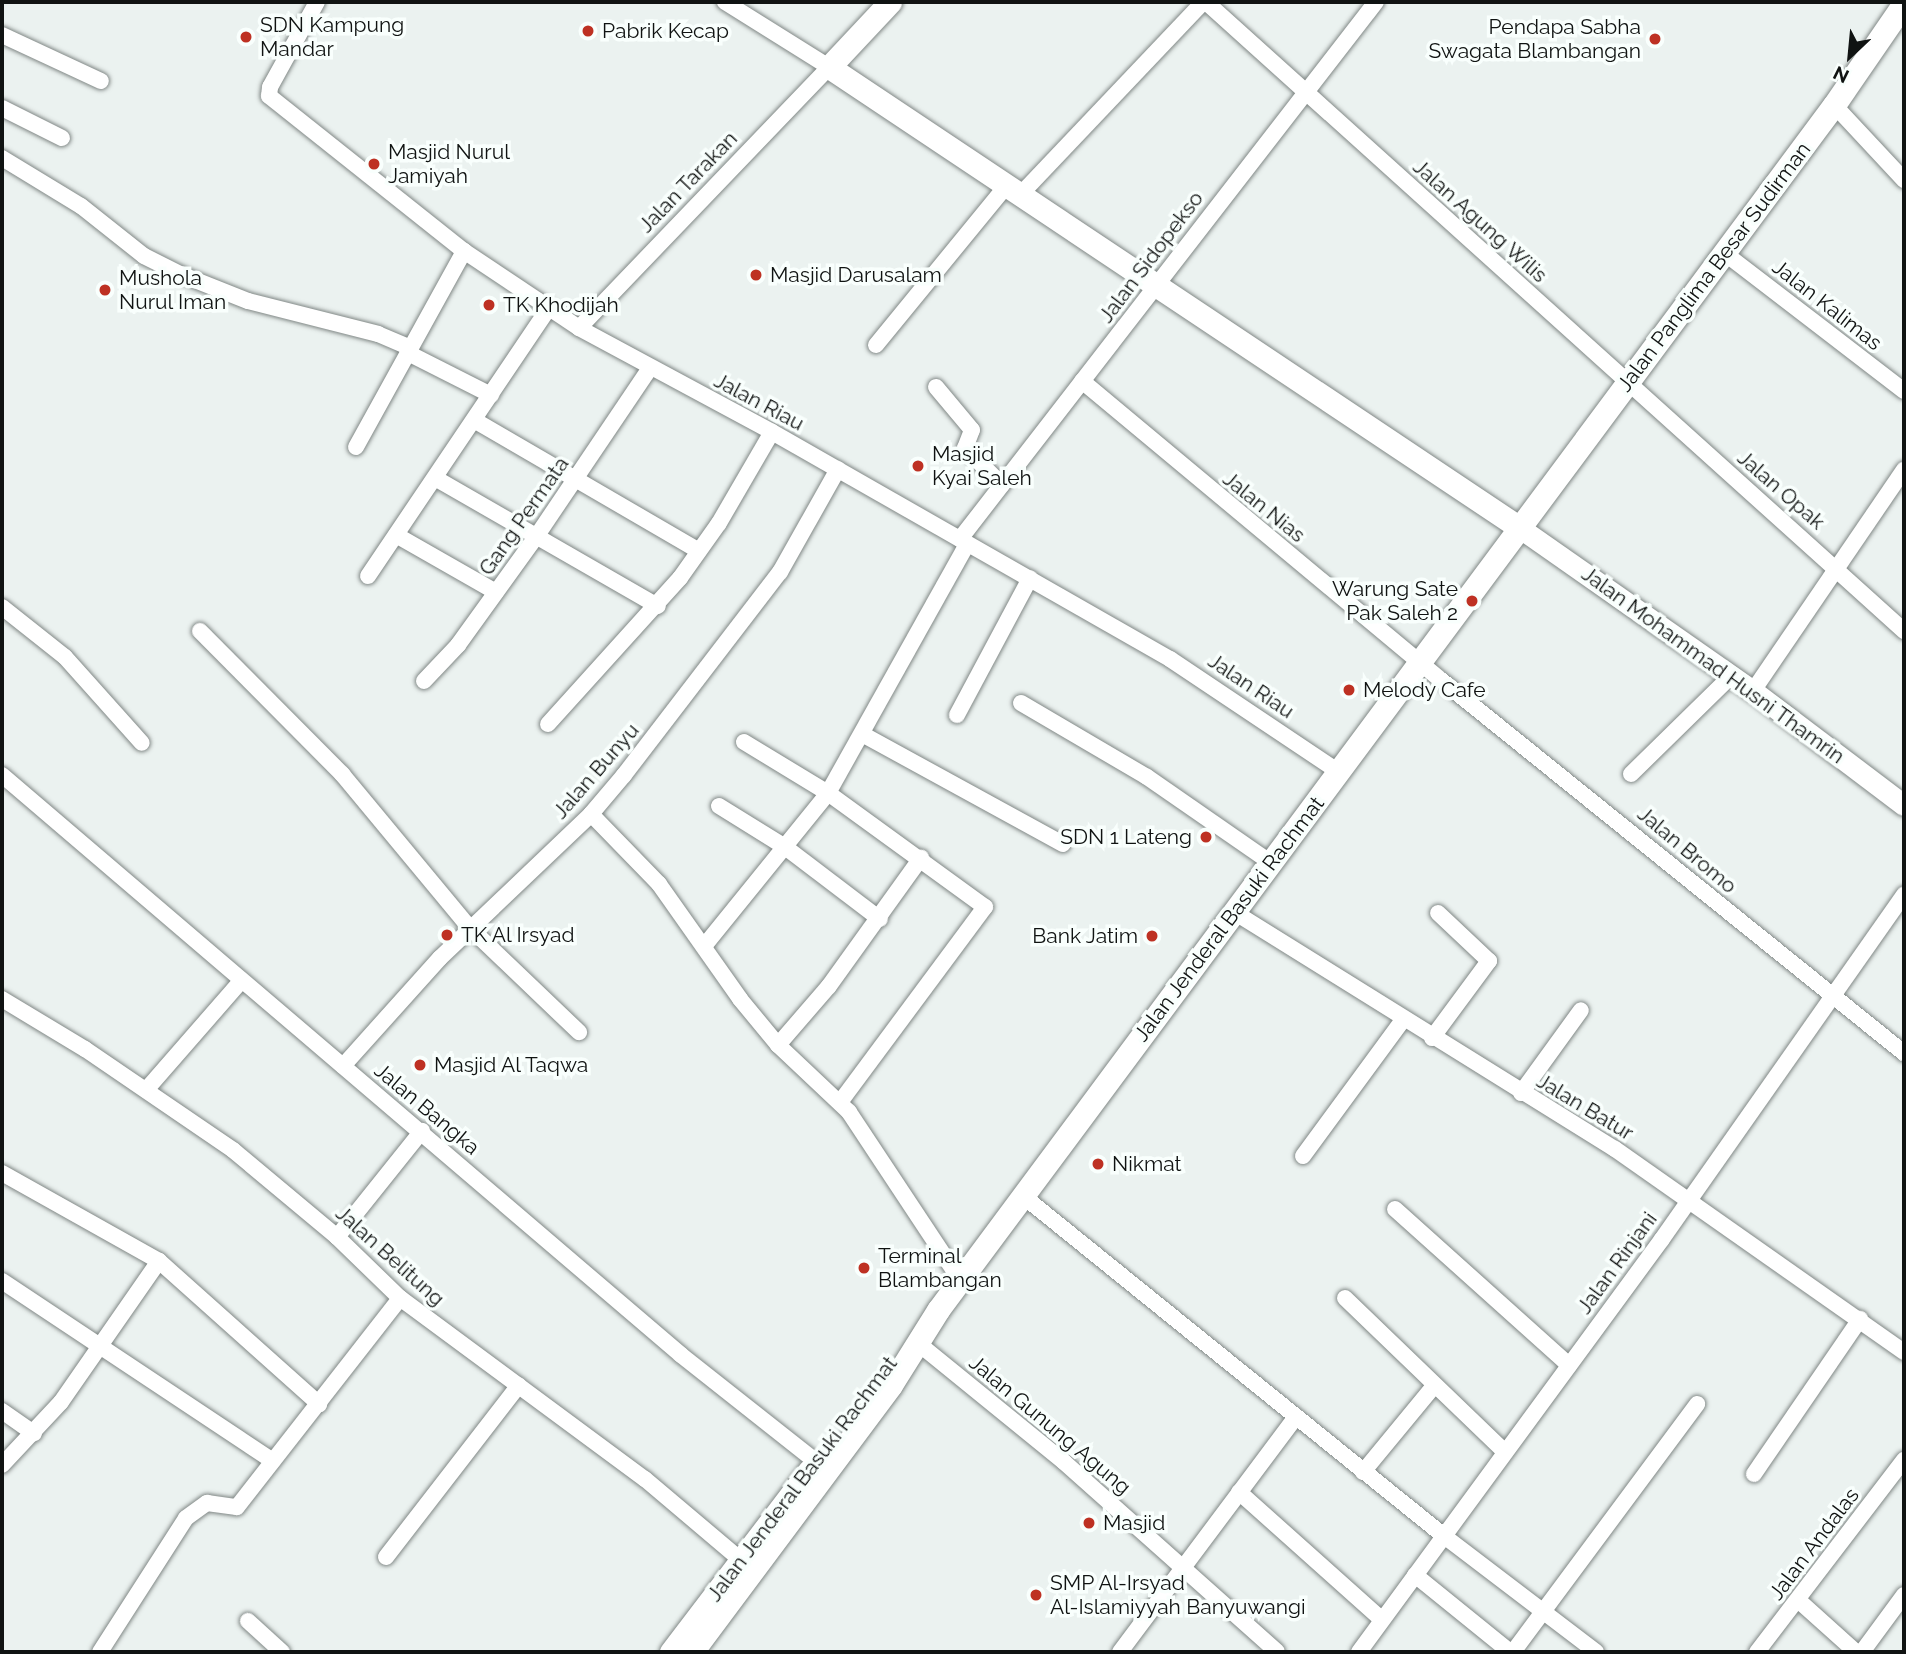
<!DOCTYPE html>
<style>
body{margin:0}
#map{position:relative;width:1906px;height:1654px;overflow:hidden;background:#ebf2f0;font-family:Raleway,sans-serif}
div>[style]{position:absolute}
.roads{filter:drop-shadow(0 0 2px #808785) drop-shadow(0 0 2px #808785)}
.minor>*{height:16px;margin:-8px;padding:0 8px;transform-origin:8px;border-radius:8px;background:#fff}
.tertiary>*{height:21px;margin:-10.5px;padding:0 10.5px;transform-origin:10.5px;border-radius:10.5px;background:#fff}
.secondary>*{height:23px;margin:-11.5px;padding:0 11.5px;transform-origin:11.5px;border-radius:11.5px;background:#fff}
.dots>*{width:19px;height:19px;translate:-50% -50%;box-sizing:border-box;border:4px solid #f9fffd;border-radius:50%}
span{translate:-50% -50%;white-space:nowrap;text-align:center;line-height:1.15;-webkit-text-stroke:7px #f9fffd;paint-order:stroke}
.poi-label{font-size:21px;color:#101312}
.left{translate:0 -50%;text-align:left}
.right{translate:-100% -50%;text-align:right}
.street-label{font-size:21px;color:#101312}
.frame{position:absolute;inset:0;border:4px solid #101312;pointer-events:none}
.north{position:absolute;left:1815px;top:21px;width:70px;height:70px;-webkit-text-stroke:5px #f9fffd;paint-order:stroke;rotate:206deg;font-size:19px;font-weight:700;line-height:28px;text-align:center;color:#101312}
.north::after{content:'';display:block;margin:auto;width:24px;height:32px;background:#101312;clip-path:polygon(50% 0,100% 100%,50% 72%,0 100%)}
</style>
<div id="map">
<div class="roads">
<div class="minor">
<i style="left:317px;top:2px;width:97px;rotate:118.9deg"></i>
<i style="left:270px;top:87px;width:9px;rotate:96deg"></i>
<i style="left:269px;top:96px;width:249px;rotate:38.5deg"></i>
<i style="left:464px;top:251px;width:138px;rotate:33.8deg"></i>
<i style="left:579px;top:328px;width:219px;rotate:28.3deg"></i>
<i style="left:772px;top:432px;width:458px;rotate:29.7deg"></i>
<i style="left:1170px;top:659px;width:203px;rotate:33.8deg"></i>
<i style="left:1206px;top:2px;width:940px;rotate:42.02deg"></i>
<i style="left:2px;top:35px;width:109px;rotate:24.9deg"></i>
<i style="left:1834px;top:105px;width:103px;rotate:47deg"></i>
<i style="left:2px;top:108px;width:67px;rotate:26.6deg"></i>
<i style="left:2px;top:158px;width:92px;rotate:31.3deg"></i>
<i style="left:81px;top:206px;width:80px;rotate:38.4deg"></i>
<i style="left:144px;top:256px;width:40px;rotate:26.6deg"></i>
<i style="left:180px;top:274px;width:73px;rotate:21.7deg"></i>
<i style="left:248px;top:301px;width:134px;rotate:14.2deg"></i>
<i style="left:378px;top:334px;width:36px;rotate:23deg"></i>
<i style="left:1021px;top:194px;width:265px;rotate:-46.5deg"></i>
<i style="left:1723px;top:252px;width:228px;rotate:37.5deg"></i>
<i style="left:579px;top:328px;width:361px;rotate:-46.2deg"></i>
<i style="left:829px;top:67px;width:123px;rotate:-148deg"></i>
<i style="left:876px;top:345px;width:207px;rotate:-50.7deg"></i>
<i style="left:408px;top:353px;width:93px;rotate:26.8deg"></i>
<i style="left:1082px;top:381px;width:464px;rotate:39.8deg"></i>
<i style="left:936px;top:387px;width:56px;rotate:50.1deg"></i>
<i style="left:972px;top:430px;width:19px;rotate:111deg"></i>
<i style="left:965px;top:448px;width:52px;rotate:45deg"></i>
<i style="left:474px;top:420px;width:260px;rotate:30.2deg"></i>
<i style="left:356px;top:447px;width:224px;rotate:-61.1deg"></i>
<i style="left:435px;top:478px;width:257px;rotate:29.9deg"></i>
<i style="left:396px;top:535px;width:115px;rotate:29.7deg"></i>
<i style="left:960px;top:539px;width:679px;rotate:-52.24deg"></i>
<i style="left:368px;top:576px;width:323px;rotate:-56deg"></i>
<i style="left:2px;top:607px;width:80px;rotate:38.4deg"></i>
<i style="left:65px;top:657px;width:115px;rotate:48.2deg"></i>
<i style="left:200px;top:631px;width:202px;rotate:45.2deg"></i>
<i style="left:342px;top:774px;width:200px;rotate:50.3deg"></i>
<i style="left:470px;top:928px;width:151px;rotate:43.7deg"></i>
<i style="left:1441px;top:680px;width:595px;rotate:38.86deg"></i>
<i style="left:424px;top:681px;width:50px;rotate:-46.6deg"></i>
<i style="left:458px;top:645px;width:133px;rotate:-54.2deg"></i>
<i style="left:536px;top:537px;width:204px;rotate:-56deg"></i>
<i style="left:1753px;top:691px;width:268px;rotate:-55.7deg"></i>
<i style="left:1021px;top:703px;width:146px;rotate:30.4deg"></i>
<i style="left:1147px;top:777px;width:151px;rotate:34.7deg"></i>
<i style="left:957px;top:715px;width:155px;rotate:-61.9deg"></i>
<i style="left:548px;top:724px;width:197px;rotate:-47.9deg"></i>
<i style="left:680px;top:578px;width:67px;rotate:-54.7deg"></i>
<i style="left:719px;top:523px;width:105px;rotate:-59.8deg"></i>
<i style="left:862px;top:734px;width:229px;rotate:28.7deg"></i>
<i style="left:744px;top:742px;width:98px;rotate:31.3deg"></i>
<i style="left:828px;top:793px;width:194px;rotate:36deg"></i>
<i style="left:985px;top:907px;width:243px;rotate:126.6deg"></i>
<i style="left:1631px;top:774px;width:140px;rotate:-44.4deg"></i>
<i style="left:2px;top:775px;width:893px;rotate:40.5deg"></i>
<i style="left:681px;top:1355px;width:187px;rotate:38.3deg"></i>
<i style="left:719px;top:806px;width:78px;rotate:31.8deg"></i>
<i style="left:785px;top:847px;width:119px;rotate:37.2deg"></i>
<i style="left:591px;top:814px;width:98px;rotate:45.8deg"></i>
<i style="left:659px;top:884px;width:141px;rotate:54.8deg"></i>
<i style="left:740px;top:999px;width:60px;rotate:50.4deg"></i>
<i style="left:778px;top:1045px;width:98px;rotate:43.3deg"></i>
<i style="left:849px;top:1112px;width:201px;rotate:56.5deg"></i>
<i style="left:1234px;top:912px;width:449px;rotate:31.9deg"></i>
<i style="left:1615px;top:1149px;width:353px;rotate:35.1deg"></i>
<i style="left:705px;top:945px;width:196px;rotate:-51deg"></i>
<i style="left:828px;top:793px;width:285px;rotate:-60.8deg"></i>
<i style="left:2px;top:999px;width:97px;rotate:31.1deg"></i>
<i style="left:85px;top:1049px;width:179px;rotate:34.3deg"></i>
<i style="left:233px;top:1150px;width:136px;rotate:39.9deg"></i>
<i style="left:337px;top:1237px;width:88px;rotate:44.1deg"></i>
<i style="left:400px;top:1298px;width:305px;rotate:36.5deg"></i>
<i style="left:645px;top:1479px;width:126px;rotate:40.2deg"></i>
<i style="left:1432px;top:1038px;width:96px;rotate:-53.5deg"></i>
<i style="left:1489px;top:961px;width:70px;rotate:-136.7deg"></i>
<i style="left:778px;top:1045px;width:78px;rotate:-49.2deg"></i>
<i style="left:829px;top:986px;width:158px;rotate:-54.3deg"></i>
<i style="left:343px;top:1066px;width:145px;rotate:-48.1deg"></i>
<i style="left:440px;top:958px;width:209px;rotate:-43.6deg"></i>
<i style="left:591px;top:814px;width:51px;rotate:-49.8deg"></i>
<i style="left:624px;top:775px;width:256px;rotate:-52.5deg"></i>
<i style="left:780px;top:572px;width:118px;rotate:-60.6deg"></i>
<i style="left:146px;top:1090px;width:145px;rotate:-48.9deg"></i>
<i style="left:1521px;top:1093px;width:102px;rotate:-54.1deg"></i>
<i style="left:1303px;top:1156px;width:169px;rotate:-53.7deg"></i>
<i style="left:2px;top:1173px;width:180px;rotate:29.3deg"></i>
<i style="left:159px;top:1261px;width:215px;rotate:41.8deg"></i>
<i style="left:1023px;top:1196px;width:541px;rotate:38.92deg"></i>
<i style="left:1444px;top:1536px;width:191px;rotate:37.3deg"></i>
<i style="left:1395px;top:1209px;width:234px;rotate:41.9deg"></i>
<i style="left:337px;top:1237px;width:136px;rotate:-51.3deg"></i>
<i style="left:2px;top:1281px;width:325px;rotate:33.6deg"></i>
<i style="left:1345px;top:1298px;width:222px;rotate:43.9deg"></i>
<i style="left:919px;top:1344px;width:187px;rotate:39.1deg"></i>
<i style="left:1064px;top:1462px;width:285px;rotate:41.7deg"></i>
<i style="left:2px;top:1411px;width:39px;rotate:35deg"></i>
<i style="left:2px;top:1465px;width:86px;rotate:-46.9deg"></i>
<i style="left:61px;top:1402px;width:172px;rotate:-55.2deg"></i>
<i style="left:1363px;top:1472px;width:112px;rotate:-50.5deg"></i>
<i style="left:1754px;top:1474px;width:188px;rotate:-55.6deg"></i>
<i style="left:1239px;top:1492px;width:191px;rotate:41.8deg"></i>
<i style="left:386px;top:1557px;width:217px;rotate:-52.3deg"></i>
<i style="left:1415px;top:1575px;width:122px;rotate:39deg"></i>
<i style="left:1798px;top:1600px;width:78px;rotate:41.9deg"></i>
<i style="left:248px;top:1621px;width:46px;rotate:42.4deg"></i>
<i style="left:100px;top:1652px;width:159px;rotate:-57.3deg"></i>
<i style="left:186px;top:1518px;width:26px;rotate:-36deg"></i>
<i style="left:207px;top:1503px;width:30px;rotate:8deg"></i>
<i style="left:237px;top:1507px;width:265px;rotate:-52deg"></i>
<i style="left:1120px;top:1652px;width:294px;rotate:-53.2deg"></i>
<i style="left:1359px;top:1652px;width:512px;rotate:-53.73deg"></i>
<i style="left:1662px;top:1239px;width:421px;rotate:-54.9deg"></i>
<i style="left:1513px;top:1652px;width:309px;rotate:-53.4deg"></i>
<i style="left:1757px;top:1652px;width:242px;rotate:-52.6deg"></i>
<i style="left:1862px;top:1652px;width:71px;rotate:-53.6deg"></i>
</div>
<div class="tertiary">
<i style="left:1520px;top:528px;width:284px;rotate:35deg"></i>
<i style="left:1753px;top:691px;width:189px;rotate:37.1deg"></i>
</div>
<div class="secondary">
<i style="left:890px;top:2px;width:89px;rotate:133.2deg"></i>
<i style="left:829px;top:67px;width:831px;rotate:33.71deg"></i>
<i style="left:671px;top:1652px;width:228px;rotate:-52.7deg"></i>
<i style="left:692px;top:1652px;width:333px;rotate:-53.3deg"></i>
<i style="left:891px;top:1385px;width:89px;rotate:-57.9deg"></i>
<i style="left:938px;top:1310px;width:1502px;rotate:-53.37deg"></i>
<i style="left:1834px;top:105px;width:124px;rotate:-55.5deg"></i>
</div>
</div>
<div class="dots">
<i style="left:588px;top:31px;background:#be3123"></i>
<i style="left:246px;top:37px;background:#be3123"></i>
<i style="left:1655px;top:39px;background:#be3123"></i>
<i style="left:374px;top:164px;background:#be3123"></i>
<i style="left:756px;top:275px;background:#be3123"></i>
<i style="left:105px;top:290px;background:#be3123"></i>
<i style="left:489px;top:305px;background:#be3123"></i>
<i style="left:918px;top:466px;background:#be3123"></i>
<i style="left:1472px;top:601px;background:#be3123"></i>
<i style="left:1349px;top:690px;background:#be3123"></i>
<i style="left:1206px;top:837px;background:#be3123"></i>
<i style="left:447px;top:935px;background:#be3123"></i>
<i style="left:1152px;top:936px;background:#be3123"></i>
<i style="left:420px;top:1065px;background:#be3123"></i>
<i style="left:1098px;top:1164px;background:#be3123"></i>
<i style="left:864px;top:1268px;background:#be3123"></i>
<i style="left:1089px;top:1523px;background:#be3123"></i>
<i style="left:1036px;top:1595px;background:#be3123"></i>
</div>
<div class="poi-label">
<span class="left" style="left:260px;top:37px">SDN Kampung<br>Mandar</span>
<span class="right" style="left:1641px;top:39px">Pendapa Sabha<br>Swagata Blambangan</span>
<span class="left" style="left:602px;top:31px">Pabrik Kecap</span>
<span class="left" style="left:388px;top:164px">Masjid Nurul<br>Jamiyah</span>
<span class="left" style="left:770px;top:275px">Masjid Darusalam</span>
<span class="left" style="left:119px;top:290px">Mushola<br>Nurul Iman</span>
<span class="left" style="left:503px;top:305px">TK Khodijah</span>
<span class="left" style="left:932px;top:466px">Masjid<br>Kyai Saleh</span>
<span class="right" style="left:1458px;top:601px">Warung Sate<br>Pak Saleh 2</span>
<span class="left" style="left:1363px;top:690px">Melody Cafe</span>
<span class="right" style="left:1192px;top:837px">SDN 1 Lateng</span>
<span class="left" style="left:461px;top:935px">TK Al Irsyad</span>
<span class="right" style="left:1138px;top:936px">Bank Jatim</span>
<span class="left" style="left:434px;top:1065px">Masjid Al Taqwa</span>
<span class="left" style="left:1112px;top:1164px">Nikmat</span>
<span class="left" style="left:878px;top:1268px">Terminal<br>Blambangan</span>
<span class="left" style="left:1103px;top:1523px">Masjid</span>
<span class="left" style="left:1050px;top:1595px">SMP Al-Irsyad<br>Al-Islamiyyah Banyuwangi</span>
</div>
<div class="street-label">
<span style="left:688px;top:182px;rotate:-46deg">Jalan Tarakan</span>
<span style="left:1480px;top:221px;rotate:42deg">Jalan Agung Wilis</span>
<span style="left:1151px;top:257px;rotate:-53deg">Jalan Sidopekso</span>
<span style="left:1714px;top:267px;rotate:-53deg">Jalan Panglima Besar Sudirman</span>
<span style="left:1827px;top:305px;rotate:38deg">Jalan Kalimas</span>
<span style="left:759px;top:402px;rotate:28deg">Jalan Riau</span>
<span style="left:1781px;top:490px;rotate:41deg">Jalan Opak</span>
<span style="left:1264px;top:507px;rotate:39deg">Jalan Nias</span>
<span style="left:524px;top:516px;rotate:-55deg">Gang Permata</span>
<span style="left:1713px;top:665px;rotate:36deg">Jalan Mohammad Husni Thamrin</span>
<span style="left:1251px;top:686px;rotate:34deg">Jalan Riau</span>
<span style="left:596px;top:771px;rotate:-49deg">Jalan Bunyu</span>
<span style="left:1687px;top:850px;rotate:40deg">Jalan Bromo</span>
<span style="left:1229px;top:919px;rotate:-53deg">Jalan Jenderal Basuki Rachmat</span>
<span style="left:1585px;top:1107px;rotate:31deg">Jalan Batur</span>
<span style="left:427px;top:1109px;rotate:40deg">Jalan Bangka</span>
<span style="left:390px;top:1256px;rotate:42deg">Jalan Belitung</span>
<span style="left:1617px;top:1263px;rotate:-54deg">Jalan Rinjani</span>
<span style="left:1050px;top:1425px;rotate:40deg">Jalan Gunung Agung</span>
<span style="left:802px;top:1479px;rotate:-53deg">Jalan Jenderal Basuki Rachmat</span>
<span style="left:1814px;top:1544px;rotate:-53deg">Jalan Andalas</span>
</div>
<div class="frame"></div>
<div class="north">N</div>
</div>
